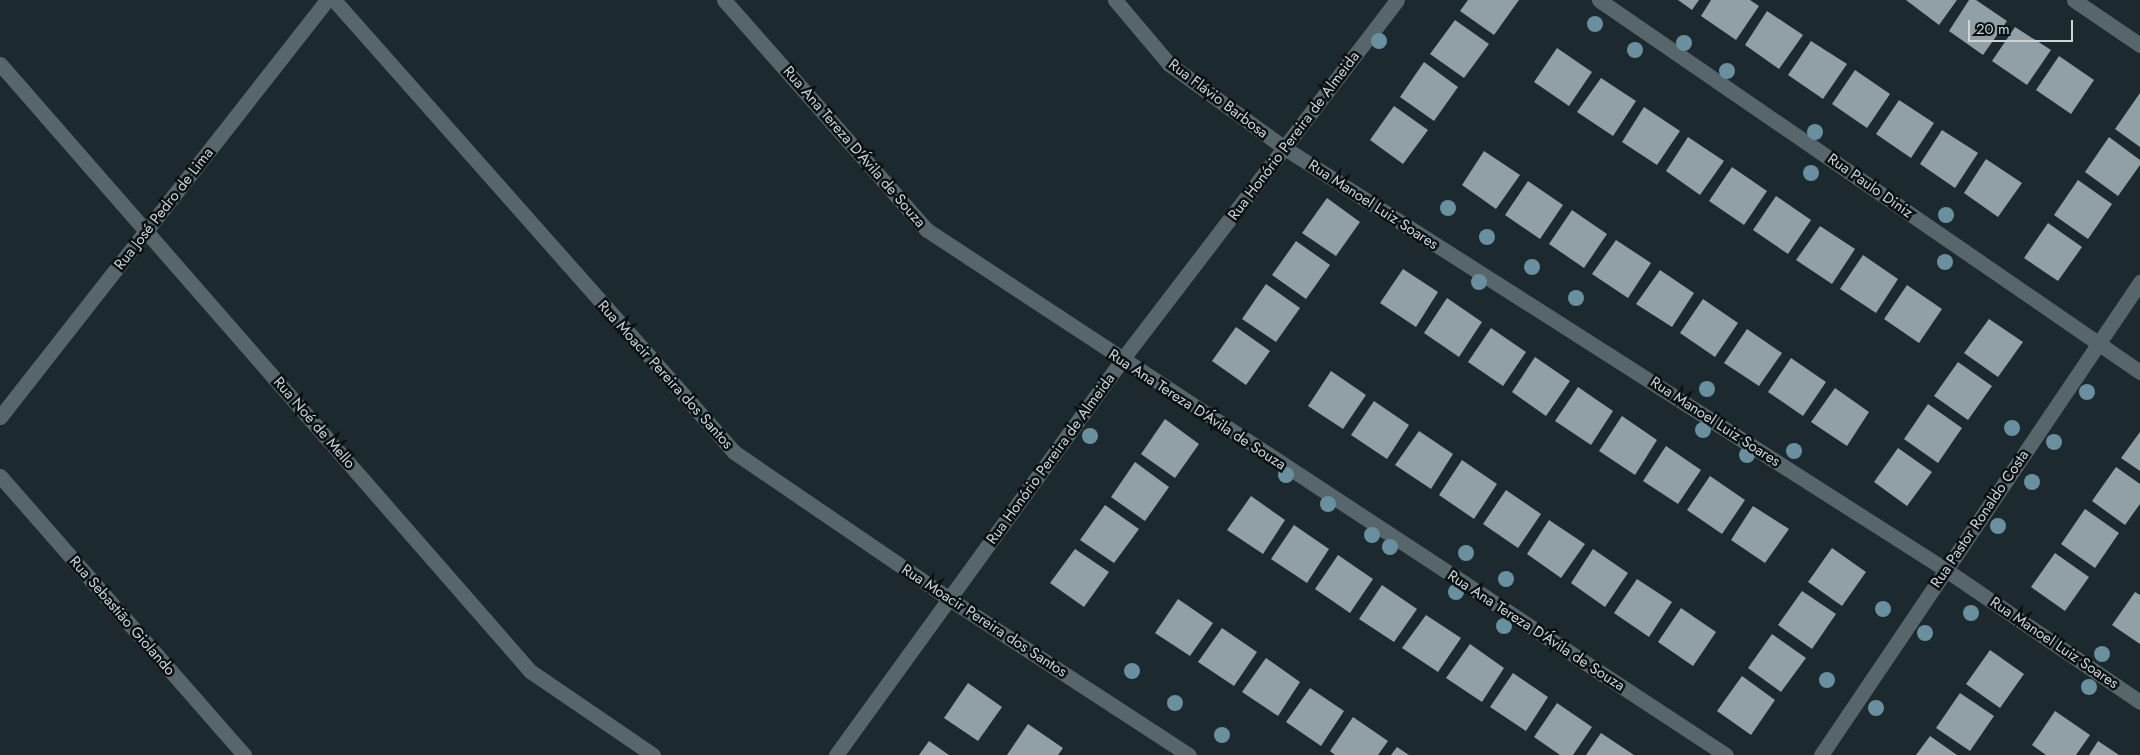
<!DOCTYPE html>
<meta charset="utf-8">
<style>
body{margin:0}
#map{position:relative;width:2140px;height:755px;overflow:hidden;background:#1c292e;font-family:Jost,sans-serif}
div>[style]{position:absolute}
.building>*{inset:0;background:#90a0a6}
.minor>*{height:15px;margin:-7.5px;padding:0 7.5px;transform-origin:7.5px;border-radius:7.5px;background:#56666b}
.trees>*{width:16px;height:16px;margin:-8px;border-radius:50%;background:#68909e}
span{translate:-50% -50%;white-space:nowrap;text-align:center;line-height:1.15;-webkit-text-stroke:5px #0b1113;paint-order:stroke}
.street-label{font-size:15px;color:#cdd5d9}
.scale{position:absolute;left:1968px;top:20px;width:105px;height:22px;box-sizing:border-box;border:2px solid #cdd5d9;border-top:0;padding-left:6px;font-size:15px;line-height:18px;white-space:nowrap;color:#cdd5d9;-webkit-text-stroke:4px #0b1113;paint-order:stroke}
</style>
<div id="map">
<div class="building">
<i style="clip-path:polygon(1468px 0,1519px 0,1494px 35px,1460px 11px)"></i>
<i style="clip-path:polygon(1678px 0,1699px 0,1692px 10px)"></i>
<i style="clip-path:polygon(1711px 0,1750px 0,1759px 6px,1736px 40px,1701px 16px)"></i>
<i style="clip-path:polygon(1906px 0,1957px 0,1939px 25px)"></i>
<i style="clip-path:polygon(1969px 0,1976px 0,2007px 21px,1983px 55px,1949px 31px)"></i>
<i style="clip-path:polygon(1767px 11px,1803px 35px,1779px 69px,1745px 45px)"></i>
<i style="clip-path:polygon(1455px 20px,1489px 44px,1464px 78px,1430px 54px)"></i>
<i style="clip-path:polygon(2015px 27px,2051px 50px,2027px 85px,1992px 61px)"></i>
<i style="clip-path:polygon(1811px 41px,1847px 64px,1823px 99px,1788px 75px)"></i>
<i style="clip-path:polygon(1557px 48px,1592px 72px,1569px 106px,1534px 82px)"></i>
<i style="clip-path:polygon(2059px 56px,2094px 80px,2071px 114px,2036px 90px)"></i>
<i style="clip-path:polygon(1424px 62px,1458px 87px,1434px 121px,1400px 97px)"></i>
<i style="clip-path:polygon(1855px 70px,1890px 94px,1867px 128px,1832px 104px)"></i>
<i style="clip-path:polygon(1601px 78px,1636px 101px,1613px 136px,1577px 112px)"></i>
<i style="clip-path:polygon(2140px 93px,2140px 147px,2115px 129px)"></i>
<i style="clip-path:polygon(1899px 100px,1934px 123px,1911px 158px,1876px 134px)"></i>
<i style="clip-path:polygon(1394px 106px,1428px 130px,1403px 164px,1370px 140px)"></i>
<i style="clip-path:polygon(1644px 107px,1680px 131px,1657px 165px,1622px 142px)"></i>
<i style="clip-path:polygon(1942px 130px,1978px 153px,1955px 188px,1920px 164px)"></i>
<i style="clip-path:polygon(1688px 137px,1724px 161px,1700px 195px,1666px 171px)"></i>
<i style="clip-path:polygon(2109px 137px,2140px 160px,2140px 165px,2118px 196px,2085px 172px)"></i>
<i style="clip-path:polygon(1484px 151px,1520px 175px,1496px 209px,1462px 185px)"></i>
<i style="clip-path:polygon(1986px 159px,2022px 183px,1998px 217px,1964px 193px)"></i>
<i style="clip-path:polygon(1732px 167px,1767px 191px,1744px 225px,1709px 201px)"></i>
<i style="clip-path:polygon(2078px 180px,2112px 204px,2088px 239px,2054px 215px)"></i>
<i style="clip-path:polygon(1528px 181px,1563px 205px,1540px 239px,1505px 215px)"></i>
<i style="clip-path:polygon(1776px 196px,1811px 220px,1788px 254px,1753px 230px)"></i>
<i style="clip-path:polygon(1327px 198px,1360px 222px,1336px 256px,1302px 233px)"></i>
<i style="clip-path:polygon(1572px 210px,1607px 234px,1584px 268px,1549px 244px)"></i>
<i style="clip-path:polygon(2048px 223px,2082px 247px,2058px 281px,2024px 258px)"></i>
<i style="clip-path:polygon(1820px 226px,1855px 249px,1832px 284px,1796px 260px)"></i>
<i style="clip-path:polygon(1616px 240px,1651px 263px,1628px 298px,1592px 274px)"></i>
<i style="clip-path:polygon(1296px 241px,1330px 265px,1306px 299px,1272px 275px)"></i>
<i style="clip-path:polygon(1863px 255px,1898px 279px,1876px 313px,1840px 289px)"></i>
<i style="clip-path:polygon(1403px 269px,1438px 292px,1416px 327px,1380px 303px)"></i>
<i style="clip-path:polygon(1660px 270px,1694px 293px,1672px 327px,1636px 304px)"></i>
<i style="clip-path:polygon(1266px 284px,1300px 308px,1276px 342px,1242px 319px)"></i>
<i style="clip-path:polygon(1907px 285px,1942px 309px,1919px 343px,1884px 319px)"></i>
<i style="clip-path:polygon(1447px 298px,1482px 322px,1459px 357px,1424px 333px)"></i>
<i style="clip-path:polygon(1703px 299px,1738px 323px,1715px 357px,1680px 333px)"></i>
<i style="clip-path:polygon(1989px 319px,2023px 342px,1998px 377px,1964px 353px)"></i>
<i style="clip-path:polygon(1236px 327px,1270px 351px,1246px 385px,1212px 361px)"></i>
<i style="clip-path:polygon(1491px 328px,1526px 352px,1503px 386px,1468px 362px)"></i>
<i style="clip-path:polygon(1747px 329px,1782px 353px,1759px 386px,1724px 363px)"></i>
<i style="clip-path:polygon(1535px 357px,1570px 381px,1546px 416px,1512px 392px)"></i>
<i style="clip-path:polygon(1791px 358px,1826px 382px,1803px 416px,1768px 392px)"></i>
<i style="clip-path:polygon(1958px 362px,1992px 386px,1968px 420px,1934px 396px)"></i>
<i style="clip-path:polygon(1331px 371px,1366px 395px,1343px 429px,1308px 406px)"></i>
<i style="clip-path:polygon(1578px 387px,1613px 411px,1591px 445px,1555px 421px)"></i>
<i style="clip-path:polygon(1835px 388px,1869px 412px,1847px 446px,1811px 422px)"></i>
<i style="clip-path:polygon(1374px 401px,1409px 425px,1387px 459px,1351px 435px)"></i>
<i style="clip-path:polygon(1928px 404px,1962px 428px,1938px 463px,1904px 439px)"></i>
<i style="clip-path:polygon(1622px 416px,1657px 440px,1635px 475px,1599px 451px)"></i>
<i style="clip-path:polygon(1165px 419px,1199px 444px,1175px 478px,1141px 454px)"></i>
<i style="clip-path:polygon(1419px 431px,1453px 454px,1431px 489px,1395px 465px)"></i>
<i style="clip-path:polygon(2140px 432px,2140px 471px,2121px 458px)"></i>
<i style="clip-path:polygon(1666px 446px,1701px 470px,1678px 504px,1643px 481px)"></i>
<i style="clip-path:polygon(1898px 448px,1932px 472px,1907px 506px,1874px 482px)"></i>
<i style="clip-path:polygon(1462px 460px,1497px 484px,1474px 519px,1439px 495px)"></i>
<i style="clip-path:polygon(1135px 462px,1169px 487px,1145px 521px,1111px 497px)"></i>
<i style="clip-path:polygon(2116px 467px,2140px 484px,2140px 504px,2125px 525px,2092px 501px)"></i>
<i style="clip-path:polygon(1710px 476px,1745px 500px,1722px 534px,1687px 510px)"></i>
<i style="clip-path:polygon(1506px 490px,1541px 514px,1518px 548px,1483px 524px)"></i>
<i style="clip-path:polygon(1251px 496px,1285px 520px,1263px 554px,1227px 530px)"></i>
<i style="clip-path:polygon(1105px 505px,1139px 529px,1114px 563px,1080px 540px)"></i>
<i style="clip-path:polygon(1753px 506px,1789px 529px,1765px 563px,1731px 540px)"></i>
<i style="clip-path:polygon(2085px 509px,2119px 533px,2095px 568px,2061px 544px)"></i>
<i style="clip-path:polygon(1549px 520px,1585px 544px,1561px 578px,1527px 554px)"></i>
<i style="clip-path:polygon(1294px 525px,1329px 549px,1307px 583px,1271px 559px)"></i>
<i style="clip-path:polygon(1832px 548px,1866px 572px,1842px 606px,1808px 582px)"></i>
<i style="clip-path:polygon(1075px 549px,1109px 572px,1084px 607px,1050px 583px)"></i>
<i style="clip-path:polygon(1593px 549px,1628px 573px,1605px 607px,1571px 583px)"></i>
<i style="clip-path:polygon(2055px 553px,2089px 577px,2065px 611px,2031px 587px)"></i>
<i style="clip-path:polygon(1338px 555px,1373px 579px,1350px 613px,1315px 589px)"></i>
<i style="clip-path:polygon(1637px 579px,1672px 602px,1649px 637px,1614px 613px)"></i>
<i style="clip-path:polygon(1382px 585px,1417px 609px,1394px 642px,1359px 619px)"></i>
<i style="clip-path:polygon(1802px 591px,1836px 614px,1812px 649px,1778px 625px)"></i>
<i style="clip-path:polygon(2135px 592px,2140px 595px,2140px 644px,2112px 625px)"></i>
<i style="clip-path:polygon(1178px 599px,1213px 623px,1190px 656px,1155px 633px)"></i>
<i style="clip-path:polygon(1681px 608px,1716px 632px,1693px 666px,1658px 642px)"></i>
<i style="clip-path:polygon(1426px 615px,1461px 638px,1438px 672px,1402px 648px)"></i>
<i style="clip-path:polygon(1222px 628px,1257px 652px,1234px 686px,1198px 662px)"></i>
<i style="clip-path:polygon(1772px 634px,1806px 658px,1781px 692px,1748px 668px)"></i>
<i style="clip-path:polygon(1470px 644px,1504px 668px,1482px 702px,1446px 678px)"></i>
<i style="clip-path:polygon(1990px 650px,2024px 674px,2000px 708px,1966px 684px)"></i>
<i style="clip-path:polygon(1266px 658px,1300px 682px,1278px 716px,1242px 692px)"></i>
<i style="clip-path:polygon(1513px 673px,1548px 697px,1526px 731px,1490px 707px)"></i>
<i style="clip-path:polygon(1742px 676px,1775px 700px,1751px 735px,1717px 711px)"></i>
<i style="clip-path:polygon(968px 683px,1002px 707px,978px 741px,944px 718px)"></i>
<i style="clip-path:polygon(1310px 688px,1344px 711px,1321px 746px,1286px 722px)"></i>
<i style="clip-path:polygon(1960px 693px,1994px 716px,1970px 751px,1936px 728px)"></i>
<i style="clip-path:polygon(1557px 703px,1592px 727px,1573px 755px,1560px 755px,1534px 737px)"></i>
<i style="clip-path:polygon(2055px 711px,2090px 735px,2076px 755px,2046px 755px,2032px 745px)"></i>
<i style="clip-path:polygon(1353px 717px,1388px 741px,1378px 755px,1335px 755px,1330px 751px)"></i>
<i style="clip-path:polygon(1028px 724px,1063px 748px,1058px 755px,1007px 755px)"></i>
<i style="clip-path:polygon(1601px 733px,1634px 755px,1586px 755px)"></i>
<i style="clip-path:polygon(1930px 736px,1957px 755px,1916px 755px)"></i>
<i style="clip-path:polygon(929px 741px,949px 755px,919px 755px)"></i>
<i style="clip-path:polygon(2098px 741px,2119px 755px,2089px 755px)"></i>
<i style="clip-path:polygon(1397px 747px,1409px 755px,1391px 755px)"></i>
</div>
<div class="minor">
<i style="left:334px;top:0;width:604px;rotate:48.49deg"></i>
<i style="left:734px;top:452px;width:263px;rotate:34.3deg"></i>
<i style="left:951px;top:600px;width:284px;rotate:33.1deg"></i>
<i style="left:724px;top:0;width:307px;rotate:48.6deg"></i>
<i style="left:927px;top:230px;width:956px;rotate:33.31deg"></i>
<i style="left:1115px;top:0;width:84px;rotate:49.8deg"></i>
<i style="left:1169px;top:64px;width:145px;rotate:36deg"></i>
<i style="left:1286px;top:149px;width:783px;rotate:32.53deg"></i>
<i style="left:1946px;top:570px;width:235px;rotate:34.2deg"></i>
<i style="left:1599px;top:0;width:657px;rotate:34.51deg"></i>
<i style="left:2074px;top:0;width:80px;rotate:34.3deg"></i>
<i style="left:0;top:64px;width:806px;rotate:48.87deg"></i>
<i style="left:530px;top:671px;width:149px;rotate:34.3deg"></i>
<i style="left:0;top:417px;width:530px;rotate:-51.9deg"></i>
<i style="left:0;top:476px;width:371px;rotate:48.8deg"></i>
<i style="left:836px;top:755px;width:486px;rotate:-54.1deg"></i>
<i style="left:1121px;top:361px;width:454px;rotate:-52.6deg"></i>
<i style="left:1821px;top:755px;width:571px;rotate:-56deg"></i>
</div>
<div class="trees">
<i style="left:1595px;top:24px"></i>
<i style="left:1379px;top:41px"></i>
<i style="left:1684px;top:43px"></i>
<i style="left:1635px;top:50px"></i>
<i style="left:1727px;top:71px"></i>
<i style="left:1815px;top:132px"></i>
<i style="left:1811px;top:173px"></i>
<i style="left:1448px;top:208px"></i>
<i style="left:1946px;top:215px"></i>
<i style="left:1487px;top:237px"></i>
<i style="left:1945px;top:262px"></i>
<i style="left:1532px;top:267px"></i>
<i style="left:1479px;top:282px"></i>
<i style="left:1576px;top:298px"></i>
<i style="left:1707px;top:389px"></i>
<i style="left:2087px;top:392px"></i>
<i style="left:2012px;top:428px"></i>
<i style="left:1703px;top:430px"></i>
<i style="left:1090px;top:436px"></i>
<i style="left:2054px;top:442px"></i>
<i style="left:1794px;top:451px"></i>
<i style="left:1747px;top:455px"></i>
<i style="left:1286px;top:475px"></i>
<i style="left:2032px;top:482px"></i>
<i style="left:1328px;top:504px"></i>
<i style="left:1998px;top:526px"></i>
<i style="left:1372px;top:535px"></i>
<i style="left:1390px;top:547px"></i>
<i style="left:1466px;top:553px"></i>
<i style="left:1506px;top:579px"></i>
<i style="left:1456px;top:592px"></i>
<i style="left:1883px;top:609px"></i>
<i style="left:1971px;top:613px"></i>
<i style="left:1504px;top:626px"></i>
<i style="left:1925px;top:633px"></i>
<i style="left:2102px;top:654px"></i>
<i style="left:1132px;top:671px"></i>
<i style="left:1827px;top:680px"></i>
<i style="left:2089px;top:687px"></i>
<i style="left:1175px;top:703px"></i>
<i style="left:1876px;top:708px"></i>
<i style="left:1222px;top:735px"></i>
</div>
<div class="street-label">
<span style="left:1218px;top:99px;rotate:37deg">Rua Flávio Barbosa</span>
<span style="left:1294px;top:136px;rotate:-53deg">Rua Honório Pereira de Almeida</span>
<span style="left:854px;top:147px;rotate:49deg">Rua Ana Tereza D'Ávila de Souza</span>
<span style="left:1870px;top:186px;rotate:35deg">Rua Paulo Diniz</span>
<span style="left:1373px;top:205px;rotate:33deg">Rua Manoel Luiz Soares</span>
<span style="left:164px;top:209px;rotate:-52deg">Rua José Pedro de Lima</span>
<span style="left:665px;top:375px;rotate:48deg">Rua Moacir Pereira dos Santos</span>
<span style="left:1197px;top:410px;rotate:33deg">Rua Ana Tereza D'Ávila de Souza</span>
<span style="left:1715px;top:422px;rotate:33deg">Rua Manoel Luiz Soares</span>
<span style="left:314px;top:423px;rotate:49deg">Rua Noé de Mello</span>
<span style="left:1051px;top:459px;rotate:-54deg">Rua Honório Pereira de Almeida</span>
<span style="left:1980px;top:519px;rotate:-56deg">Rua Pastor Ronaldo Costa</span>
<span style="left:122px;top:616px;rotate:49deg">Rua Sebastião Giolando</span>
<span style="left:984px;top:621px;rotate:33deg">Rua Moacir Pereira dos Santos</span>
<span style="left:1536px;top:631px;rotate:33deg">Rua Ana Tereza D'Ávila de Souza</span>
<span style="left:2054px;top:643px;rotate:34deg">Rua Manoel Luiz Soares</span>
</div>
<div class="scale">20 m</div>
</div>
